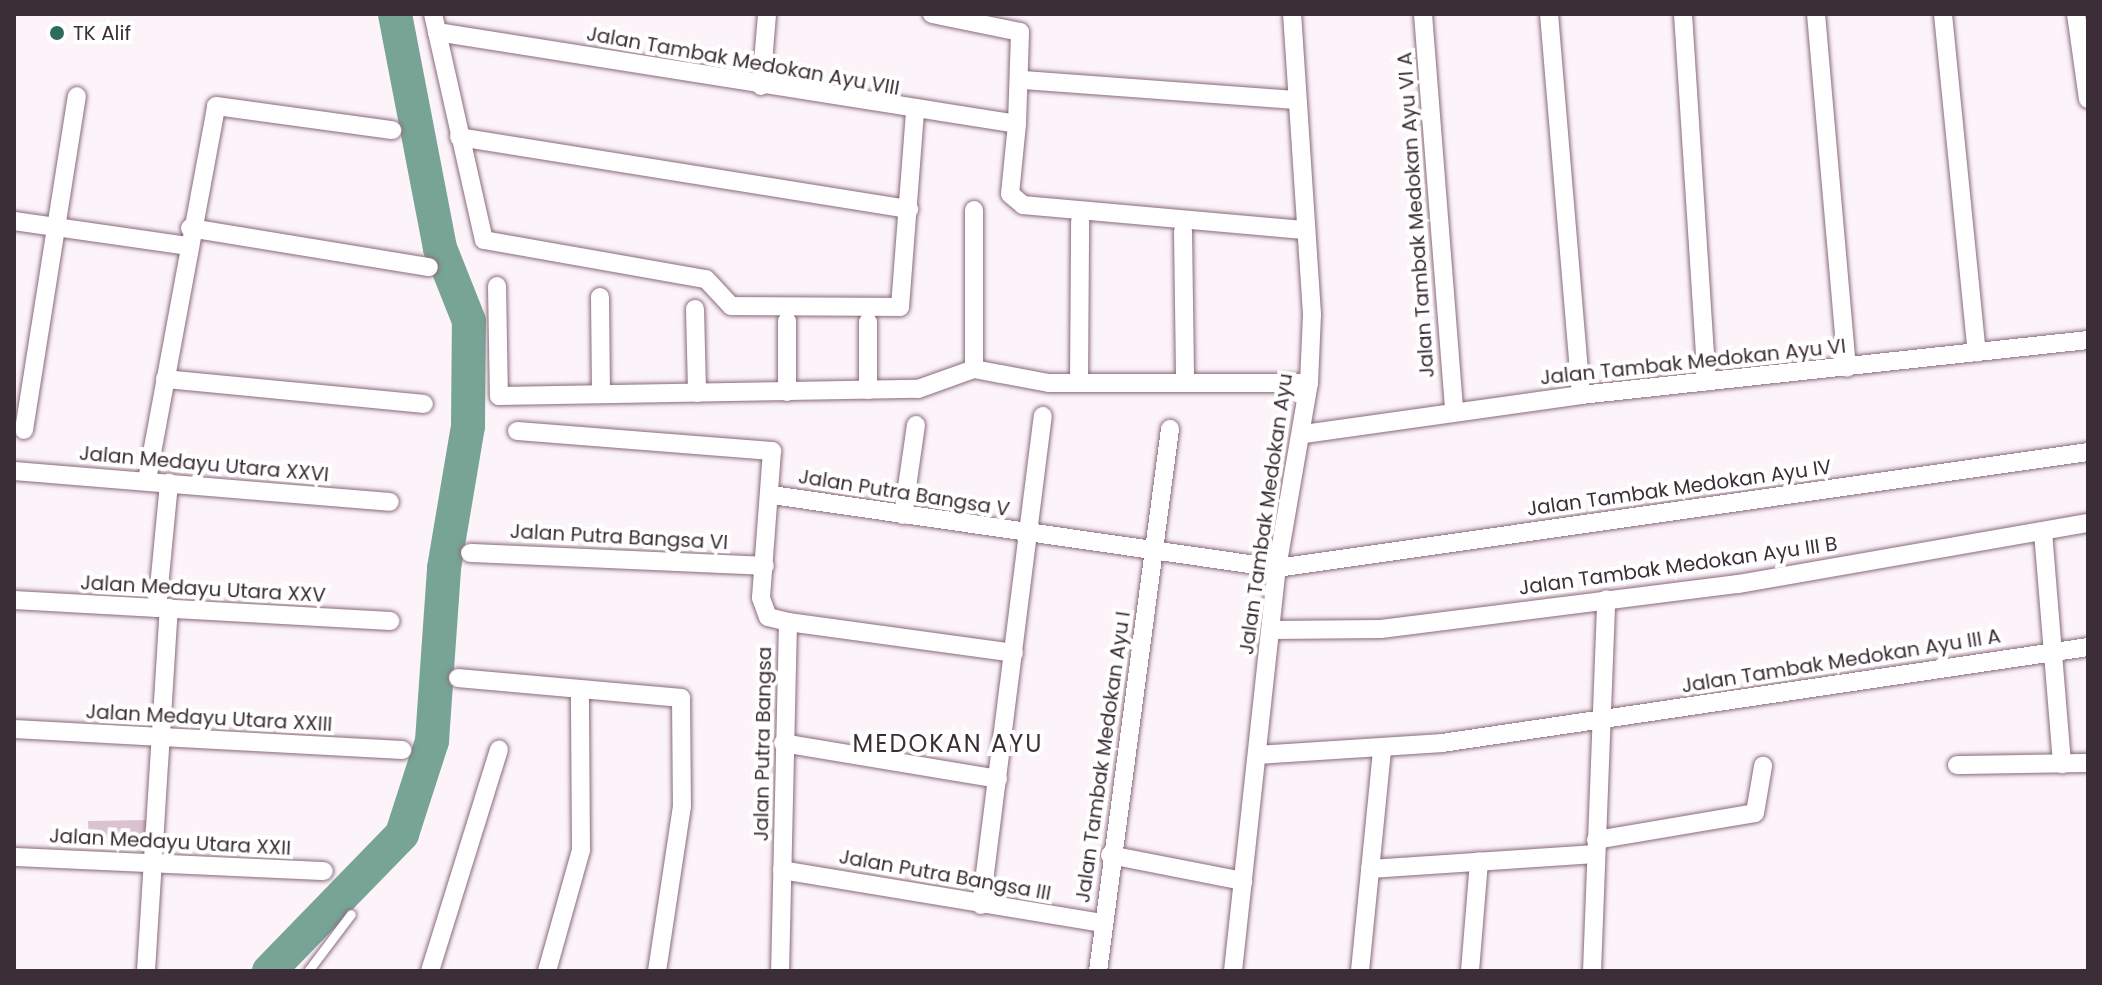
<!DOCTYPE html>
<style>
body{margin:0}
#map{position:relative;width:2102px;height:985px;overflow:hidden;background:#fcf4f9;font-family:Poppins,sans-serif}
div>[style]{position:absolute}
.green>*{inset:0;background:#dbc2d1}
.river>*{height:34px;margin:-17px;padding:0 17px;transform-origin:17px;border-radius:17px;background:#77a495}
.roads{filter:drop-shadow(0 0 2px #89697d) drop-shadow(0 0 2px #89697d)}
.lane>*{height:9px;margin:-4.5px;padding:0 4.5px;transform-origin:4.5px;border-radius:4.5px;background:#fff}
.street>*{height:18px;margin:-9px;padding:0 9px;transform-origin:9px;border-radius:9px;background:#fff}
.dots>*{width:22px;height:22px;translate:-50% -50%;box-sizing:border-box;border:4px solid #fff;border-radius:50%}
span{translate:-50% -50%;white-space:nowrap;text-align:center;line-height:1.15;-webkit-text-stroke:8px #fff;paint-order:stroke}
.poi-label{font-size:20px;color:#3c2e36}
.left{translate:0 -50%;text-align:left}
.street-label{font-size:20px;color:#3c2e36}
.quarter-label{font-size:24px;color:#3c2e36;letter-spacing:2px}
.frame{position:absolute;inset:0;border:16px solid #3c2e36;pointer-events:none}
</style>
<div id="map">
<div class="green">
<i style="clip-path:polygon(146px 820px,147px 843px,89px 845px,88px 821px)"></i>
</div>
<div class="river">
<i style="left:269px;top:971px;width:191px;rotate:-45.8deg"></i>
<i style="left:402px;top:834px;width:98px;rotate:-72.1deg"></i>
<i style="left:432px;top:741px;width:173px;rotate:-86deg"></i>
<i style="left:444px;top:568px;width:144px;rotate:-80.4deg"></i>
<i style="left:468px;top:426px;width:105px;rotate:-89.5deg"></i>
<i style="left:469px;top:321px;width:79px;rotate:-111.7deg"></i>
<i style="left:440px;top:248px;width:238px;rotate:-100.9deg"></i>
</div>
<div class="roads">
<div class="lane">
<i style="left:308px;top:971px;width:71px;rotate:-53deg"></i>
</div>
<div class="street">
<i style="left:433px;top:14px;width:18px;rotate:77deg"></i>
<i style="left:437px;top:32px;width:587px;rotate:9.01deg"></i>
<i style="left:1017px;top:124px;width:92px;rotate:-88.1deg"></i>
<i style="left:1020px;top:32px;width:90px;rotate:-168.4deg"></i>
<i style="left:1423px;top:14px;width:399px;rotate:85.5deg"></i>
<i style="left:1549px;top:14px;width:382px;rotate:85.2deg"></i>
<i style="left:1683px;top:14px;width:368px;rotate:86.3deg"></i>
<i style="left:1816px;top:14px;width:355px;rotate:85deg"></i>
<i style="left:1943px;top:14px;width:340px;rotate:84.3deg"></i>
<i style="left:2076px;top:14px;width:86px;rotate:82deg"></i>
<i style="left:437px;top:32px;width:213px;rotate:77.3deg"></i>
<i style="left:484px;top:240px;width:225px;rotate:10deg"></i>
<i style="left:706px;top:279px;width:37px;rotate:47deg"></i>
<i style="left:731px;top:306px;width:169px;rotate:0.3deg"></i>
<i style="left:900px;top:307px;width:196px;rotate:-85.6deg"></i>
<i style="left:1022px;top:80px;width:272px;rotate:4.2deg"></i>
<i style="left:761px;top:86px;width:72px;rotate:-85.2deg"></i>
<i style="left:1017px;top:124px;width:70px;rotate:95.7deg"></i>
<i style="left:1010px;top:194px;width:17px;rotate:40deg"></i>
<i style="left:1023px;top:205px;width:281px;rotate:5.1deg"></i>
<i style="left:459px;top:137px;width:456px;rotate:9.1deg"></i>
<i style="left:974px;top:210px;width:159px;rotate:90deg"></i>
<i style="left:14px;top:221px;width:175px;rotate:8.2deg"></i>
<i style="left:190px;top:228px;width:242px;rotate:9.3deg"></i>
<i style="left:1183px;top:231px;width:152px;rotate:89.2deg"></i>
<i style="left:497px;top:286px;width:110px;rotate:89deg"></i>
<i style="left:499px;top:396px;width:419px;rotate:-1deg"></i>
<i style="left:918px;top:389px;width:59px;rotate:-19.7deg"></i>
<i style="left:974px;top:369px;width:76px;rotate:10.6deg"></i>
<i style="left:1049px;top:383px;width:260px"></i>
<i style="left:600px;top:297px;width:97px;rotate:89.4deg"></i>
<i style="left:695px;top:309px;width:84px;rotate:88.6deg"></i>
<i style="left:787px;top:321px;width:71px;rotate:90deg"></i>
<i style="left:868px;top:322px;width:68px;rotate:90deg"></i>
<i style="left:165px;top:379px;width:260px;rotate:5.5deg"></i>
<i style="left:1079px;top:383px;width:162px;rotate:-89.6deg"></i>
<i style="left:24px;top:430px;width:338px;rotate:-81deg"></i>
<i style="left:517px;top:431px;width:256px;rotate:4.5deg"></i>
<i style="left:772px;top:451px;width:147px;rotate:94.3deg"></i>
<i style="left:761px;top:598px;width:20px;rotate:70deg"></i>
<i style="left:768px;top:617px;width:21px;rotate:14deg"></i>
<i style="left:788px;top:622px;width:349px;rotate:91.3deg"></i>
<i style="left:1304px;top:434px;width:280px;rotate:-8deg"></i>
<i style="left:1581px;top:395px;width:510px;rotate:-6.19deg"></i>
<i style="left:14px;top:471px;width:377px;rotate:4.7deg"></i>
<i style="left:147px;top:480px;width:380px;rotate:-79.5deg"></i>
<i style="left:216px;top:106px;width:178px;rotate:7.8deg"></i>
<i style="left:772px;top:495px;width:510px;rotate:8.23deg"></i>
<i style="left:1277px;top:568px;width:819px;rotate:-8.14deg"></i>
<i style="left:903px;top:515px;width:91px;rotate:-81.8deg"></i>
<i style="left:2043px;top:532px;width:233px;rotate:85.3deg"></i>
<i style="left:470px;top:553px;width:295px;rotate:2.5deg"></i>
<i style="left:14px;top:600px;width:377px;rotate:3.2deg"></i>
<i style="left:157px;top:608px;width:126px;rotate:-84.5deg"></i>
<i style="left:788px;top:622px;width:228px;rotate:7.8deg"></i>
<i style="left:1271px;top:630px;width:110px;rotate:-0.5deg"></i>
<i style="left:1381px;top:629px;width:360px;rotate:-7.2deg"></i>
<i style="left:1738px;top:584px;width:355px;rotate:-9.9deg"></i>
<i style="left:458px;top:678px;width:224px;rotate:5.1deg"></i>
<i style="left:681px;top:698px;width:108px;rotate:89.5deg"></i>
<i style="left:682px;top:806px;width:167px;rotate:98.6deg"></i>
<i style="left:14px;top:729px;width:389px;rotate:3.1deg"></i>
<i style="left:783px;top:743px;width:218px;rotate:9.5deg"></i>
<i style="left:1258px;top:755px;width:184px;rotate:-3.7deg"></i>
<i style="left:1442px;top:743px;width:653px;rotate:-8.45deg"></i>
<i style="left:1957px;top:765px;width:131px;rotate:-0.9deg"></i>
<i style="left:1596px;top:840px;width:161px;rotate:-9.6deg"></i>
<i style="left:1755px;top:813px;width:48px;rotate:-80.3deg"></i>
<i style="left:1110px;top:855px;width:136px;rotate:11.1deg"></i>
<i style="left:14px;top:857px;width:310px;rotate:2.6deg"></i>
<i style="left:1370px;top:869px;width:226px;rotate:-3.8deg"></i>
<i style="left:782px;top:870px;width:324px;rotate:9.4deg"></i>
<i style="left:981px;top:905px;width:493px;rotate:-82.8deg"></i>
<i style="left:146px;top:971px;width:364px;rotate:-86.4deg"></i>
<i style="left:430px;top:971px;width:232px;rotate:-72.7deg"></i>
<i style="left:547px;top:971px;width:126px;rotate:-74.3deg"></i>
<i style="left:581px;top:850px;width:158px;rotate:-90.4deg"></i>
<i style="left:1098px;top:971px;width:547px;rotate:-82.43deg"></i>
<i style="left:1233px;top:971px;width:405px;rotate:-83.8deg"></i>
<i style="left:1277px;top:568px;width:188px;rotate:-80.2deg"></i>
<i style="left:1309px;top:383px;width:69px;rotate:-87.5deg"></i>
<i style="left:1312px;top:314px;width:301px;rotate:-93.8deg"></i>
<i style="left:1360px;top:971px;width:222px;rotate:-84.3deg"></i>
<i style="left:1470px;top:971px;width:110px;rotate:-85.3deg"></i>
<i style="left:1592px;top:971px;width:372px;rotate:-87.8deg"></i>
</div>
</div>
<div class="dots">
<i style="left:57px;top:33px;background:#2d6c5a"></i>
</div>
<div class="poi-label">
<span class="left" style="left:73px;top:33px">TK Alif</span>
</div>
<div class="street-label">
<span style="left:743px;top:61px;rotate:10deg">Jalan Tambak Medokan Ayu VIII</span>
<span style="left:1416px;top:215px;rotate:-94deg">Jalan Tambak Medokan Ayu VI A</span>
<span style="left:1693px;top:362px;rotate:-6deg">Jalan Tambak Medokan Ayu VI</span>
<span style="left:204px;top:464px;rotate:5deg">Jalan Medayu Utara XXVI</span>
<span style="left:1679px;top:488px;rotate:-8deg">Jalan Tambak Medokan Ayu IV</span>
<span style="left:904px;top:493px;rotate:9deg">Jalan Putra Bangsa V</span>
<span style="left:1266px;top:514px;rotate:-82deg">Jalan Tambak Medokan Ayu</span>
<span style="left:619px;top:537px;rotate:3deg">Jalan Putra Bangsa VI</span>
<span style="left:1678px;top:566px;rotate:-8deg">Jalan Tambak Medokan Ayu III B</span>
<span style="left:203px;top:589px;rotate:3deg">Jalan Medayu Utara XXV</span>
<span style="left:1841px;top:661px;rotate:-9deg">Jalan Tambak Medokan Ayu III A</span>
<span style="left:209px;top:718px;rotate:3deg">Jalan Medayu Utara XXIII</span>
<span style="left:763px;top:744px;rotate:-89deg">Jalan Putra Bangsa</span>
<span style="left:1103px;top:757px;rotate:-82deg">Jalan Tambak Medokan Ayu I</span>
<span style="left:170px;top:842px;rotate:3deg">Jalan Medayu Utara XXII</span>
<span style="left:945px;top:875px;rotate:10deg">Jalan Putra Bangsa III</span>
</div>
<div class="quarter-label">
<span style="left:948px;top:744px">MEDOKAN AYU</span>
</div>
<div class="frame"></div>
</div>
